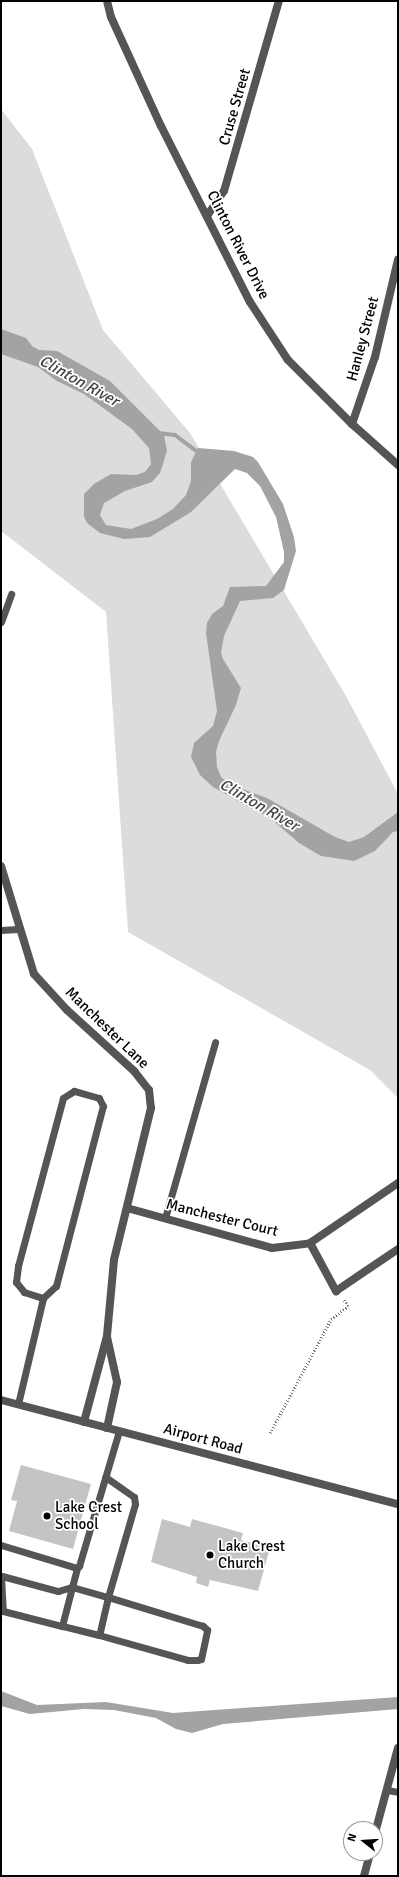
<!DOCTYPE html>
<style>
body{margin:0}
#map{position:relative;width:399px;height:1877px;overflow:hidden;background:#fff;font-family:Signika,sans-serif}
div>[style]{position:absolute}
.green>*{inset:0;background:#dcdcdc}
.water>*{inset:0;background:#a3a3a3}
.stream>*{height:4px;margin:-2px;padding:0 2px;transform-origin:2px;border-radius:2px;background:#a3a3a3}
.building>*{inset:0;background:#c4c4c4}
.path>*{height:2.5px;margin-top:-1.25px;transform-origin:0;background:repeating-linear-gradient(90deg,#777 0 1px,transparent 0 3px)}
.service>*{height:7px;margin:-3.5px;padding:0 3.5px;transform-origin:3.5px;border-radius:3.5px;background:#555}
.minor>*{height:8px;margin:-4px;padding:0 4px;transform-origin:4px;border-radius:4px;background:#555}
.tertiary>*{height:8px;margin:-4px;padding:0 4px;transform-origin:4px;border-radius:4px;background:#555}
.dots>*{width:11px;height:11px;translate:-50% -50%;box-sizing:border-box;border:2px solid #fff;border-radius:50%}
span{translate:-50% -50%;white-space:nowrap;text-align:center;line-height:1.15;-webkit-text-stroke:3.5px #fff;paint-order:stroke}
.street-label{font-size:15px;color:#000}
.poi-label{font-size:15px;color:#000}
.left{translate:0 -50%;text-align:left}
.water-label{font-size:16px;color:#444;font-style:italic}
.frame{position:absolute;inset:0;border:2px solid #000;pointer-events:none}
.north{position:absolute;left:343px;top:1821px;width:40px;height:40px;box-sizing:border-box;background:#fff;border:1px solid #999;border-radius:50%;rotate:287deg;font-size:11px;font-weight:700;line-height:16px;text-align:center;color:#000}
.north::after{content:'';display:block;margin:auto;width:14px;height:18px;background:#000;clip-path:polygon(50% 0,100% 100%,50% 72%,0 100%)}
</style>
<div id="map">
<div class="green">
<i style="clip-path:polygon(1px 109px,32px 149px,103px 330px,190px 433px,346px 696px,398px 794px,398px 1098px,370px 1070px,128px 932px,106px 612px,1px 531px)"></i>
</div>
<div class="water">
<i style="clip-path:polygon(1px 329px,26px 338px,32px 346px,39px 350px,57px 351px,110px 381px,164px 435px,167px 451px,160px 473px,152px 482px,125px 491px,104px 503px,100px 515px,106px 525px,131px 529px,157px 519px,173px 509px,186px 495px,191px 481px,191px 462px,198px 448px,234px 451px,253px 457px,258px 462px,283px 504px,294px 537px,296px 551px,284px 590px,273px 598px,240px 601px,224px 636px,221px 652px,223px 659px,241px 688px,236px 705px,219px 741px,216px 752px,217px 767px,221px 777px,231px 785px,267px 798px,335px 837px,349px 842px,364px 837px,398px 812px,398px 831px,393px 832px,375px 851px,354px 861px,321px 856px,299px 843px,270px 818px,213px 787px,200px 775px,191px 757px,194px 743px,213px 726px,217px 711px,206px 633px,207px 623px,212px 614px,223px 606px,230px 587px,266px 586px,284px 562px,284px 552px,276px 517px,260px 486px,247px 473px,235px 469px,191px 512px,150px 537px,124px 539px,100px 533px,87px 523px,84px 517px,84px 494px,94px 484px,111px 474px,136px 475px,145px 472px,151px 464px,149px 448px,132px 429px,84px 394px,57px 381px,38px 367px,1px 354px)"></i>
<i style="clip-path:polygon(1px 1691px,37px 1705px,106px 1702px,173px 1713px,398px 1697px,398px 1709px,223px 1724px,192px 1733px,176px 1729px,156px 1718px,114px 1710px,84px 1709px,30px 1714px,1px 1706px)"></i>
</div>
<div class="stream">
<i style="left:158px;top:433px;width:17px;rotate:7deg"></i>
<i style="left:175px;top:435px;width:31px;rotate:37deg"></i>
</div>
<div class="building">
<i style="clip-path:polygon(21px 1465px,91px 1484px,73px 1549px,9px 1531px,17px 1501px,11px 1500px)"></i>
<i style="clip-path:polygon(162px 1519px,190px 1527px,192px 1519px,243px 1533px,241px 1540px,270px 1548px,258px 1591px,210px 1580px,208px 1587px,196px 1583px,197px 1577px,151px 1562px)"></i>
</div>
<div class="path">
<i style="left:270px;top:1433px;width:129px;rotate:-61.8deg"></i>
<i style="left:331px;top:1319px;width:21px;rotate:-37deg"></i>
<i style="left:348px;top:1306px;width:9px;rotate:-126deg"></i>
</div>
<div class="service">
<i style="left:1px;top:622px;width:30px;rotate:-70deg"></i>
<i style="left:1px;top:930px;width:17px;rotate:-3deg"></i>
<i style="left:165px;top:1218px;width:183px;rotate:-74.1deg"></i>
<i style="left:18px;top:1404px;width:109px;rotate:-76.7deg"></i>
<i style="left:43px;top:1298px;width:18px;rotate:-43deg"></i>
<i style="left:56px;top:1286px;width:186px;rotate:-75.4deg"></i>
<i style="left:103px;top:1106px;width:9px;rotate:-117deg"></i>
<i style="left:99px;top:1098px;width:26px;rotate:-164deg"></i>
<i style="left:74px;top:1091px;width:13px;rotate:148deg"></i>
<i style="left:63px;top:1098px;width:174px;rotate:105deg"></i>
<i style="left:18px;top:1266px;width:16px;rotate:97deg"></i>
<i style="left:16px;top:1282px;width:13px;rotate:51deg"></i>
<i style="left:24px;top:1292px;width:20px;rotate:18deg"></i>
<i style="left:1px;top:1545px;width:79px;rotate:16.8deg"></i>
<i style="left:77px;top:1568px;width:3px;rotate:-45deg"></i>
<i style="left:79px;top:1566px;width:141px;rotate:-73.5deg"></i>
<i style="left:1px;top:1576px;width:35px;rotate:87deg"></i>
<i style="left:3px;top:1611px;width:61px;rotate:14.3deg"></i>
<i style="left:2px;top:1576px;width:58px;rotate:15deg"></i>
<i style="left:58px;top:1591px;width:15px;rotate:-16deg"></i>
<i style="left:72px;top:1587px;width:37px;rotate:16deg"></i>
<i style="left:108px;top:1597px;width:39px;rotate:103deg"></i>
<i style="left:99px;top:1635px;width:38px;rotate:-166deg"></i>
<i style="left:62px;top:1626px;width:40px;rotate:-75.6deg"></i>
<i style="left:72px;top:1587px;width:20px;rotate:-75deg"></i>
<i style="left:99px;top:1635px;width:92px;rotate:15.7deg"></i>
<i style="left:188px;top:1660px;width:9px"></i>
<i style="left:197px;top:1660px;width:4px;rotate:-14deg"></i>
<i style="left:201px;top:1659px;width:30px;rotate:-78deg"></i>
<i style="left:207px;top:1630px;width:6px;rotate:-135deg"></i>
<i style="left:203px;top:1626px;width:99px;rotate:-163deg"></i>
<i style="left:108px;top:1597px;width:97px;rotate:-73.8deg"></i>
<i style="left:135px;top:1504px;width:7px;rotate:-98deg"></i>
<i style="left:134px;top:1497px;width:35px;rotate:-145deg"></i>
<i style="left:387px;top:1790px;width:11px;rotate:10deg"></i>
</div>
<div class="minor">
<i style="left:107px;top:1px;width:16px;rotate:76deg"></i>
<i style="left:111px;top:17px;width:120px;rotate:65.4deg"></i>
<i style="left:161px;top:126px;width:197px;rotate:63.2deg"></i>
<i style="left:250px;top:302px;width:69px;rotate:56.8deg"></i>
<i style="left:288px;top:360px;width:91px;rotate:45deg"></i>
<i style="left:352px;top:424px;width:62px;rotate:41.7deg"></i>
<i style="left:207px;top:216px;width:30px;rotate:-56deg"></i>
<i style="left:224px;top:191px;width:198px;rotate:-73.9deg"></i>
<i style="left:352px;top:424px;width:71px;rotate:-71.1deg"></i>
<i style="left:375px;top:357px;width:100px;rotate:-76.7deg"></i>
<i style="left:1px;top:866px;width:113px;rotate:73deg"></i>
<i style="left:34px;top:974px;width:49px;rotate:47.5deg"></i>
<i style="left:67px;top:1010px;width:91px;rotate:42.3deg"></i>
<i style="left:134px;top:1071px;width:24px;rotate:52deg"></i>
<i style="left:149px;top:1090px;width:18px;rotate:84deg"></i>
<i style="left:151px;top:1108px;width:156px;rotate:103.7deg"></i>
<i style="left:114px;top:1260px;width:76px;rotate:95.3deg"></i>
<i style="left:107px;top:1336px;width:89px;rotate:105deg"></i>
<i style="left:127px;top:1208px;width:150px;rotate:15.4deg"></i>
<i style="left:272px;top:1248px;width:38px;rotate:-7deg"></i>
<i style="left:310px;top:1243px;width:107px;rotate:-34.3deg"></i>
<i style="left:310px;top:1243px;width:55px;rotate:61.6deg"></i>
<i style="left:336px;top:1291px;width:75px;rotate:-34.1deg"></i>
<i style="left:107px;top:1428px;width:47px;rotate:-77.7deg"></i>
<i style="left:117px;top:1382px;width:46px;rotate:-102.5deg"></i>
</div>
<div class="tertiary">
<i style="left:1px;top:1400px;width:410px;rotate:14.7deg"></i>
<i style="left:375px;top:1833px;width:88px;rotate:-74.9deg"></i>
<i style="left:364px;top:1876px;width:24px;rotate:-75deg"></i>
</div>
<div class="dots">
<i style="left:47px;top:1516px;background:#000"></i>
<i style="left:210px;top:1555px;background:#000"></i>
</div>
<div class="street-label">
<span style="left:235px;top:107px;rotate:-74deg">Cruse Street</span>
<span style="left:238px;top:245px;rotate:63deg">Clinton River Drive</span>
<span style="left:363px;top:339px;rotate:-75deg">Hanley Street</span>
<span style="left:107px;top:1028px;rotate:44deg">Manchester Lane</span>
<span style="left:222px;top:1218px;rotate:14deg">Manchester Court</span>
<span style="left:203px;top:1439px;rotate:15deg">Airport Road</span>
</div>
<div class="poi-label">
<span class="left" style="left:55px;top:1516px">Lake Crest<br>School</span>
<span class="left" style="left:218px;top:1555px">Lake Crest<br>Church</span>
</div>
<div class="water-label">
<span style="left:79px;top:381px;rotate:29deg">Clinton River</span>
<span style="left:259px;top:805px;rotate:30deg">Clinton River</span>
</div>
<div class="frame"></div>
<div class="north">N</div>
</div>
